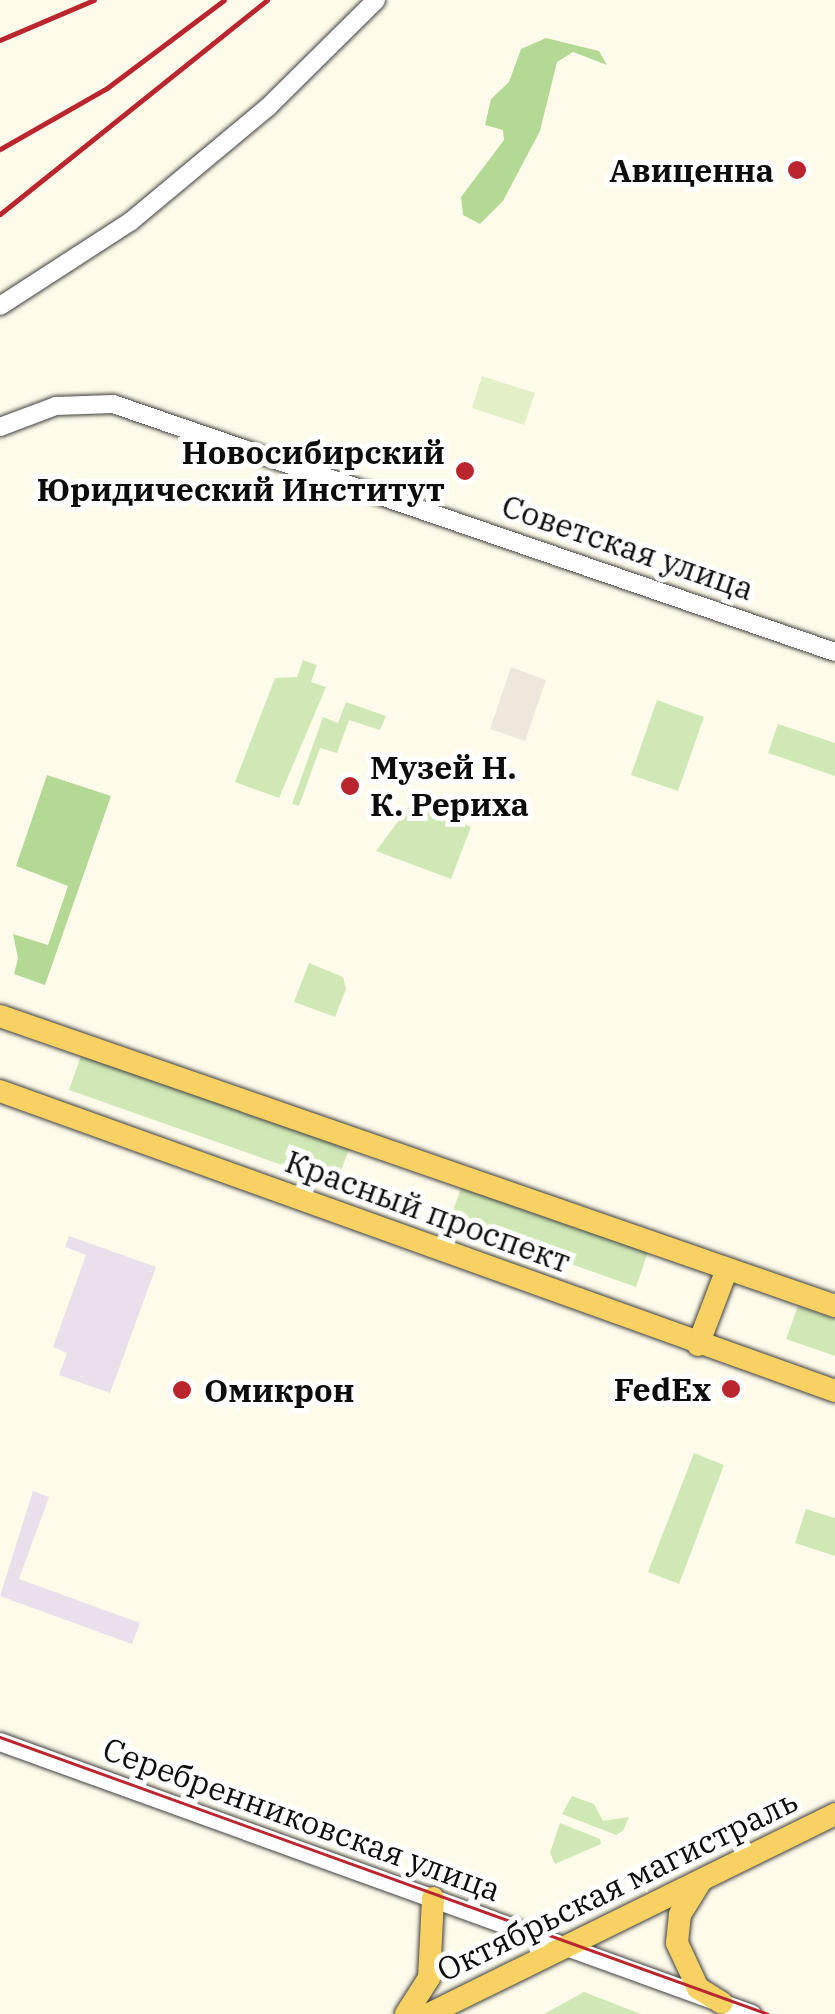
<!DOCTYPE html>
<meta charset="utf-8">
<style>
body{margin:0}
#map{position:relative;width:835px;height:2014px;overflow:hidden;background:#fffbea;font-family:"IBM Plex Serif",serif}
div>[style]{position:absolute}
.industrial>*{inset:0;background:#e9e0eb}
.green>*{inset:0;background:#d0e8b5}
.forest>*{inset:0;background:#b4d995}
.pitch>*{inset:0;background:#e2efc7}
.plaza>*{inset:0;background:#ede8db}
.roads{filter:drop-shadow(0 0 2px #3f3f3f) drop-shadow(0 0 2px #3f3f3f)}
.minor>*{height:18px;margin:-9px;padding:0 9px;transform-origin:9px;border-radius:9px;background:#fff}
.major>*{height:22px;margin:-11px;padding:0 11px;transform-origin:11px;border-radius:11px;background:#f7d162}
.tram>*{height:2.5px;margin:-1.25px;padding:0 1.25px;transform-origin:1.25px;border-radius:1.25px;background:#ba252e}
.rail>*{height:5px;margin:-2.5px;padding:0 2.5px;transform-origin:2.5px;border-radius:2.5px;background:#ba252e}
.dots>*{width:28px;height:28px;translate:-50% -50%;box-sizing:border-box;border:5px solid #fff;border-radius:50%}
span{translate:-50% -50%;white-space:nowrap;text-align:center;line-height:1.15;-webkit-text-stroke:10px #fff;paint-order:stroke}
.poi-label{font-size:32px;color:#0c0c0c;font-weight:700}
.right{translate:-100% -50%;text-align:right}
.left{translate:0 -50%;text-align:left}
.street-label{font-size:32px;color:#0c0c0c}
</style>
<div id="map">
<div class="industrial">
<i style="clip-path:polygon(69px 1236px,156px 1267px,110px 1393px,59px 1375px,67px 1353px,53px 1347px,86px 1255px,65px 1247px)"></i>
<i style="clip-path:polygon(33px 1491px,49px 1497px,19px 1579px,140px 1623px,132px 1644px,0 1596px)"></i>
</div>
<div class="green">
<i style="clip-path:polygon(303px 660px,317px 665px,311px 682px,326px 687px,279px 798px,235px 782px,275px 678px,297px 677px)"></i>
<i style="clip-path:polygon(657px 700px,704px 717px,678px 791px,631px 775px)"></i>
<i style="clip-path:polygon(346px 702px,386px 716px,380px 730px,349px 720px,337px 753px,320px 748px,299px 806px,292px 804px,323px 717px,338px 723px)"></i>
<i style="clip-path:polygon(778px 724px,835px 743px,835px 776px,768px 753px)"></i>
<i style="clip-path:polygon(411px 804px,471px 827px,451px 879px,376px 851px)"></i>
<i style="clip-path:polygon(309px 963px,343px 977px,346px 989px,335px 1017px,294px 1002px)"></i>
<i style="clip-path:polygon(82px 1053px,350px 1147px,336px 1184px,69px 1090px)"></i>
<i style="clip-path:polygon(462px 1186px,648px 1252px,636px 1287px,449px 1221px)"></i>
<i style="clip-path:polygon(798px 1306px,835px 1319px,835px 1356px,786px 1339px)"></i>
<i style="clip-path:polygon(694px 1453px,724px 1465px,679px 1584px,648px 1572px)"></i>
<i style="clip-path:polygon(806px 1509px,835px 1518px,835px 1556px,795px 1543px)"></i>
<i style="clip-path:polygon(572px 1796px,594px 1804px,603px 1821px,629px 1817px,623px 1831px,616px 1835px,562px 1814px)"></i>
<i style="clip-path:polygon(560px 1823px,600px 1839px,601px 1844px,555px 1864px,550px 1853px)"></i>
<i style="clip-path:polygon(584px 1992px,641px 2014px,544px 2014px)"></i>
</div>
<div class="forest">
<i style="clip-path:polygon(546px 38px,599px 51px,607px 65px,573px 52px,557px 62px,540px 131px,503px 201px,480px 224px,463px 215px,461px 197px,504px 140px,503px 130px,485px 125px,491px 99px,509px 82px,521px 49px)"></i>
<i style="clip-path:polygon(47px 775px,111px 796px,45px 985px,14px 974px,18px 958px,13px 934px,48px 945px,68px 886px,16px 866px)"></i>
</div>
<div class="pitch">
<i style="clip-path:polygon(482px 376px,535px 393px,524px 425px,472px 408px)"></i>
</div>
<div class="plaza">
<i style="clip-path:polygon(511px 667px,546px 680px,525px 741px,490px 729px)"></i>
</div>
<div class="roads">
<div class="minor">
<i style="left:0;top:306px;width:155px;rotate:-32.9deg"></i>
<i style="left:130px;top:222px;width:180px;rotate:-39.8deg"></i>
<i style="left:268px;top:107px;width:152px;rotate:-44.7deg"></i>
<i style="left:0;top:427px;width:60px;rotate:-20.6deg"></i>
<i style="left:56px;top:406px;width:57px;rotate:-2deg"></i>
<i style="left:113px;top:404px;width:763px;rotate:18.96deg"></i>
<i style="left:0;top:1742px;width:800px;rotate:19.89deg"></i>
</div>
<div class="major">
<i style="left:0;top:1016px;width:884px;rotate:19.15deg"></i>
<i style="left:0;top:1091px;width:887px;rotate:19.76deg"></i>
<i style="left:698px;top:1345px;width:81px;rotate:-69.1deg"></i>
<i style="left:701px;top:1881px;width:39px;rotate:122deg"></i>
<i style="left:680px;top:1914px;width:29px;rotate:96deg"></i>
<i style="left:677px;top:1943px;width:50px;rotate:65deg"></i>
<i style="left:698px;top:1988px;width:28px;rotate:32deg"></i>
<i style="left:406px;top:2014px;width:43px;rotate:-57.4deg"></i>
<i style="left:429px;top:1978px;width:80px;rotate:-87.1deg"></i>
<i style="left:429px;top:2014px;width:453px;rotate:-26.2deg"></i>
</div>
</div>
<div class="tram">
<i style="left:0;top:1737px;width:816px;rotate:19.83deg"></i>
</div>
<div class="rail">
<i style="left:0;top:40px;width:102px;rotate:-23.1deg"></i>
<i style="left:0;top:149px;width:123px;rotate:-29.7deg"></i>
<i style="left:107px;top:88px;width:146px;rotate:-36.9deg"></i>
<i style="left:0;top:214px;width:342px;rotate:-38.7deg"></i>
</div>
<div class="dots">
<i style="left:797px;top:170px;background:#ba252e"></i>
<i style="left:465px;top:471px;background:#ba252e"></i>
<i style="left:350px;top:786px;background:#ba252e"></i>
<i style="left:731px;top:1389px;background:#ba252e"></i>
<i style="left:182px;top:1390px;background:#ba252e"></i>
</div>
<div class="poi-label">
<span class="right" style="left:774px;top:170px">Авиценна</span>
<span class="right" style="left:445px;top:471px">Новосибирский<br>Юридический Институт</span>
<span class="left" style="left:370px;top:786px">Музей Н.<br>К. Рериха</span>
<span class="right" style="left:711px;top:1389px">FedEx</span>
<span class="left" style="left:204px;top:1390px">Омикрон</span>
</div>
<div class="street-label">
<span style="left:628px;top:547px;rotate:19deg">Советская улица</span>
<span style="left:428px;top:1211px;rotate:20deg">Красный проспект</span>
<span style="left:302px;top:1819px;rotate:20deg">Серебренниковская улица</span>
<span style="left:617px;top:1885px;rotate:-26deg">Октябрьская магистраль</span>
</div>
</div>
